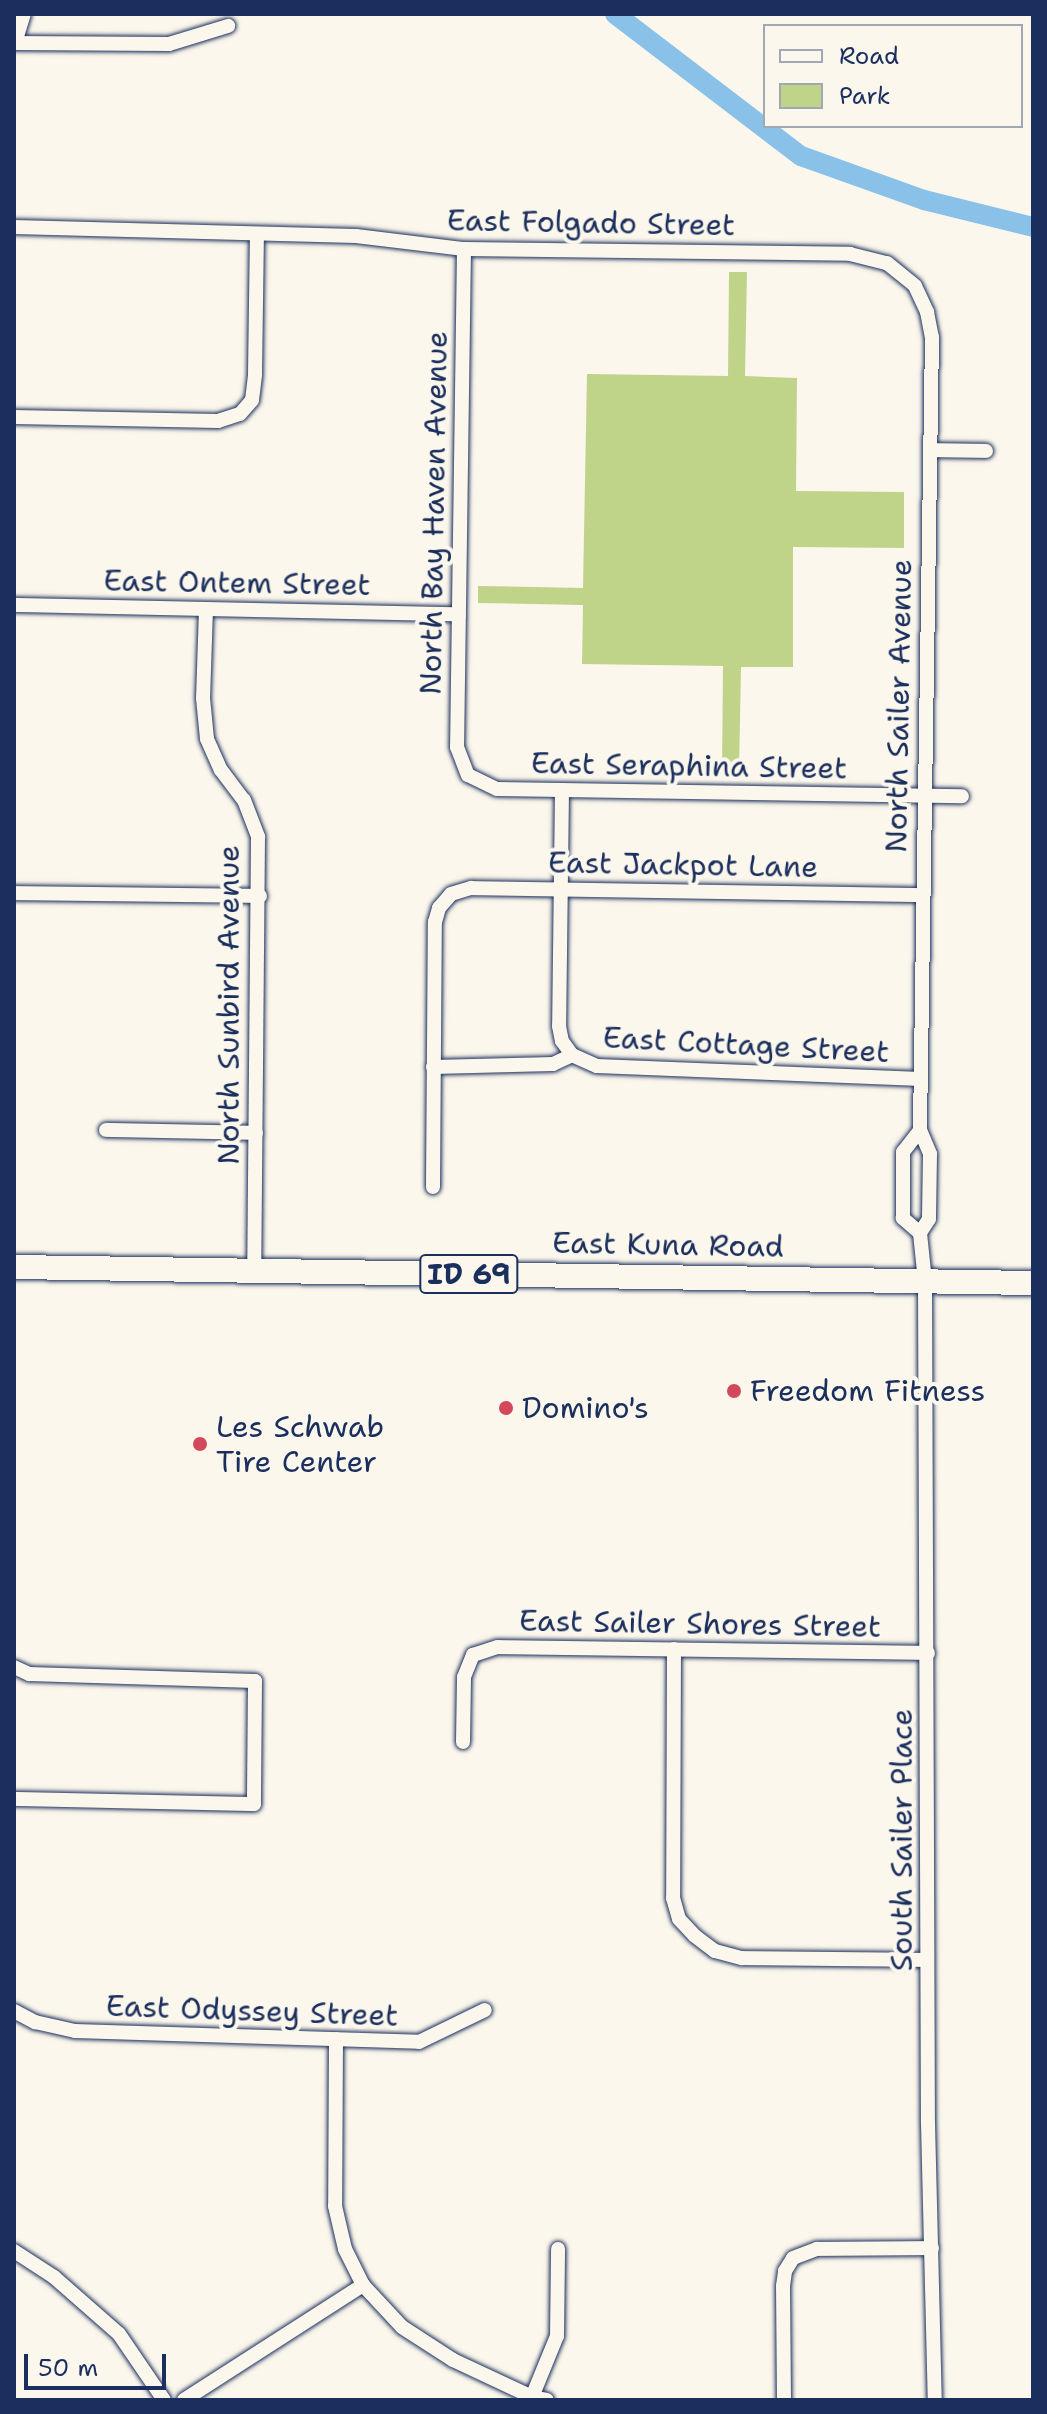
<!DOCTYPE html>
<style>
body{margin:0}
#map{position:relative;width:1047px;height:2414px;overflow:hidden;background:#fbf7ec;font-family:"Shantell Sans",sans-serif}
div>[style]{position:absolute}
.green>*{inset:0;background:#bfd389}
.canal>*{height:20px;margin:-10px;padding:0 10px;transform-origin:10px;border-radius:10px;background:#8ac1e8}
.roads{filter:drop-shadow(0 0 2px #1b2f5e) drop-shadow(0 0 2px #1b2f5e)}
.street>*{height:14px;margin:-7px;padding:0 7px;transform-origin:7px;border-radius:7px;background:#fbf7ec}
.primary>*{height:24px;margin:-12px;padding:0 12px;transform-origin:12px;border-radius:12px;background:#fbf7ec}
.dots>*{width:22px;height:22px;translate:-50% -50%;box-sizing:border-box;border:4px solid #fbf7ec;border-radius:50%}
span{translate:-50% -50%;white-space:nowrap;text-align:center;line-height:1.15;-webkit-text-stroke:8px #fbf7ec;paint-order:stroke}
.shield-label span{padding:2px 6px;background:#fbf7ec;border:2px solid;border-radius:6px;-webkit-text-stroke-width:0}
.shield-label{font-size:28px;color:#1b2f5e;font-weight:700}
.street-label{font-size:30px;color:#1b2f5e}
.poi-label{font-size:30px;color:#1b2f5e}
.left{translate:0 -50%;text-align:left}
.frame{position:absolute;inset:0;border:16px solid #1b2f5e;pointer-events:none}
.legend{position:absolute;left:763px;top:24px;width:260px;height:104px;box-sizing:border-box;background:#fbf7ec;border:2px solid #a1a7b3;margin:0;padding:10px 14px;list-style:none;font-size:24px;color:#1b2f5e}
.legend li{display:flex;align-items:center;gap:16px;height:40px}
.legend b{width:40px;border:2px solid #a1a7b3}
.scale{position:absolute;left:24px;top:2354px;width:142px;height:36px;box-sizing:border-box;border:4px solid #1b2f5e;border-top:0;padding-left:10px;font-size:24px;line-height:28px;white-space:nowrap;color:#1b2f5e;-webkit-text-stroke:6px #fbf7ec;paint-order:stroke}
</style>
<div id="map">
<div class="green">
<i style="clip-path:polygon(729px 272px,747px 272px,745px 376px,797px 378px,796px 491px,904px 492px,904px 548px,793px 547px,793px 667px,741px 667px,739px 772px,722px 772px,723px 666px,582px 664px,583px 605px,478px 603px,478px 586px,583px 588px,587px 374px,728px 376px)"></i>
</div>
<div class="canal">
<i style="left:615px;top:14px;width:234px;rotate:37.4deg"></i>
<i style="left:801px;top:156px;width:131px;rotate:19.7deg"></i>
<i style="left:924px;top:200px;width:112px;rotate:13.9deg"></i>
</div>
<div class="roads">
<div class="street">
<i style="left:14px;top:43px;width:155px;rotate:0.4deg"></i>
<i style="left:169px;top:44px;width:62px;rotate:-17deg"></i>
<i style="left:15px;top:43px;width:30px;rotate:-73deg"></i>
<i style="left:14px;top:227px;width:342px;rotate:1.5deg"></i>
<i style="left:356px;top:236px;width:109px;rotate:6.9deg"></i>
<i style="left:464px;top:249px;width:386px;rotate:0.7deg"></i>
<i style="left:850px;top:254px;width:38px;rotate:14deg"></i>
<i style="left:887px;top:263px;width:36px;rotate:39deg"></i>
<i style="left:915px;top:286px;width:29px;rotate:65deg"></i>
<i style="left:927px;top:312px;width:25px;rotate:79deg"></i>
<i style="left:932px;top:337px;width:793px;rotate:90.87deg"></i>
<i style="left:464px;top:249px;width:498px;rotate:90.8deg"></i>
<i style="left:457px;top:747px;width:30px;rotate:69deg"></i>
<i style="left:468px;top:775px;width:32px;rotate:26deg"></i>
<i style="left:497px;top:789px;width:465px;rotate:0.9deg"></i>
<i style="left:14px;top:417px;width:204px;rotate:1.1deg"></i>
<i style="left:218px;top:421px;width:23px;rotate:-18deg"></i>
<i style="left:240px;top:414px;width:18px;rotate:-49deg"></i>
<i style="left:252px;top:400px;width:26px;rotate:-83deg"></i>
<i style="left:255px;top:374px;width:140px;rotate:-89.2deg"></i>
<i style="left:930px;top:450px;width:56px;rotate:1deg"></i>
<i style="left:14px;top:605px;width:445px;rotate:1.2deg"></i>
<i style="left:206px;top:609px;width:89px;rotate:91.9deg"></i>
<i style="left:203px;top:698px;width:41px;rotate:84.4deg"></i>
<i style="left:207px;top:739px;width:34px;rotate:66deg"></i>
<i style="left:221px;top:770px;width:38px;rotate:53deg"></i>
<i style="left:244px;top:800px;width:40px;rotate:69deg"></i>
<i style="left:258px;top:837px;width:434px;rotate:90.5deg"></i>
<i style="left:562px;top:790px;width:236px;rotate:90.7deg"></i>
<i style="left:559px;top:1026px;width:15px;rotate:79deg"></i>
<i style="left:562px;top:1041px;width:17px;rotate:54deg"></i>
<i style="left:572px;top:1055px;width:27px;rotate:24deg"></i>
<i style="left:597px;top:1066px;width:324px;rotate:2.3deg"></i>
<i style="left:14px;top:893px;width:246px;rotate:0.7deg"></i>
<i style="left:433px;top:1067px;width:120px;rotate:-1.4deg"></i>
<i style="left:553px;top:1064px;width:21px;rotate:-25deg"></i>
<i style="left:106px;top:1130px;width:150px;rotate:1.1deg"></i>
<i style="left:433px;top:1187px;width:265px;rotate:-89.6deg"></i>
<i style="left:435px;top:922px;width:15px;rotate:-74deg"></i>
<i style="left:439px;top:908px;width:18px;rotate:-49deg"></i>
<i style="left:451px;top:894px;width:21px;rotate:-17deg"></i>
<i style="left:471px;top:888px;width:451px;rotate:0.9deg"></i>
<i style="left:920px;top:1233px;width:23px;rotate:-139deg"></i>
<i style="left:903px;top:1218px;width:66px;rotate:-90deg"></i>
<i style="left:903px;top:1152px;width:28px;rotate:-52deg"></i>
<i style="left:920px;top:1130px;width:26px;rotate:67deg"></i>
<i style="left:930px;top:1154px;width:65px;rotate:90.9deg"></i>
<i style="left:929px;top:1219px;width:17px;rotate:123deg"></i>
<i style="left:920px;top:1233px;width:48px;rotate:84.1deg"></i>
<i style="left:925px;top:1281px;width:842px;rotate:89.8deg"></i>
<i style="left:928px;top:2123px;width:277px;rotate:88.6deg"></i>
<i style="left:674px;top:1649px;width:249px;rotate:90.2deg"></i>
<i style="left:673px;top:1898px;width:22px;rotate:74deg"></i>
<i style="left:679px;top:1919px;width:23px;rotate:47deg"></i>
<i style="left:695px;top:1936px;width:25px;rotate:37deg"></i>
<i style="left:715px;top:1951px;width:28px;rotate:15deg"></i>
<i style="left:742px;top:1958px;width:185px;rotate:0.6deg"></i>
<i style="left:14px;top:1667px;width:17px;rotate:25deg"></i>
<i style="left:29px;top:1674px;width:226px;rotate:1.8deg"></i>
<i style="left:255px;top:1681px;width:123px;rotate:90.5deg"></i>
<i style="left:254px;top:1804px;width:240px;rotate:-178.8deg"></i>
<i style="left:463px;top:1742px;width:65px;rotate:-89.1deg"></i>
<i style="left:464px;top:1677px;width:24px;rotate:-68deg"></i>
<i style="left:473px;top:1655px;width:26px;rotate:-18deg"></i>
<i style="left:498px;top:1647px;width:430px;rotate:0.8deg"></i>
<i style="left:14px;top:2011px;width:24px;rotate:28deg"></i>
<i style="left:35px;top:2022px;width:41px;rotate:12.7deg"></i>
<i style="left:75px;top:2031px;width:344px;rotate:1.8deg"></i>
<i style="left:419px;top:2042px;width:73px;rotate:-25.9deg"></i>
<i style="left:336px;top:2039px;width:167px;rotate:90.3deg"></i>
<i style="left:335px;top:2206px;width:44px;rotate:76.9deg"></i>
<i style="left:345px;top:2249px;width:40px;rotate:63.4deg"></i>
<i style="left:363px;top:2285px;width:57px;rotate:47.1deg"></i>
<i style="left:402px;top:2327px;width:61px;rotate:32.9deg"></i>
<i style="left:453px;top:2360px;width:87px;rotate:25.1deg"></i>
<i style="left:532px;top:2397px;width:15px;rotate:11deg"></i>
<i style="left:14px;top:2251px;width:48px;rotate:33deg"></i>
<i style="left:54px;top:2277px;width:86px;rotate:41.2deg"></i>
<i style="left:119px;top:2334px;width:80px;rotate:55.7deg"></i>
<i style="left:532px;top:2397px;width:66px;rotate:-67.7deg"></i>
<i style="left:557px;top:2336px;width:87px;rotate:-89.3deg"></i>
<i style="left:184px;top:2400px;width:213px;rotate:-32.7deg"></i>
<i style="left:784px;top:2400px;width:114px;rotate:-90.5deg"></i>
<i style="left:783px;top:2286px;width:15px;rotate:-82deg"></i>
<i style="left:785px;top:2271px;width:15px;rotate:-58deg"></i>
<i style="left:793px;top:2258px;width:26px;rotate:-21deg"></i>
<i style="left:817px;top:2249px;width:115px;rotate:-0.5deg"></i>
</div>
<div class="primary">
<i style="left:14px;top:1267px;width:1019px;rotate:0.9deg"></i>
</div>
</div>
<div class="dots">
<i style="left:734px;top:1391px;background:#d1495b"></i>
<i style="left:506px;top:1408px;background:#d1495b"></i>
<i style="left:200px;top:1444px;background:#d1495b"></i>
</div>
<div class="shield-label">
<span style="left:469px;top:1274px">ID 69</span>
</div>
<div class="street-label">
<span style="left:591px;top:223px;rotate:1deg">East Folgado Street</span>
<span style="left:434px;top:513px;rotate:-89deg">North Bay Haven Avenue</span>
<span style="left:237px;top:583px;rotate:1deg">East Ontem Street</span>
<span style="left:899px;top:706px;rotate:-89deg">North Sailer Avenue</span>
<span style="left:689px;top:766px;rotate:1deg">East Seraphina Street</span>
<span style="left:683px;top:865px;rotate:1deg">East Jackpot Lane</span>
<span style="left:229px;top:1005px;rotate:-90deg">North Sunbird Avenue</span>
<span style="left:746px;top:1045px;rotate:3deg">East Cottage Street</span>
<span style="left:668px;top:1245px;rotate:1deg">East Kuna Road</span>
<span style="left:700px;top:1624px;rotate:1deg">East Sailer Shores Street</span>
<span style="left:902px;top:1840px;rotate:-90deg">South Sailer Place</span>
<span style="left:252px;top:2011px;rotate:2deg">East Odyssey Street</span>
</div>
<div class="poi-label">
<span class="left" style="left:750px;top:1391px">Freedom Fitness</span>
<span class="left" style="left:522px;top:1408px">Domino's</span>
<span class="left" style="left:216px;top:1444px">Les Schwab<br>Tire Center</span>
</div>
<div class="frame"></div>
<ul class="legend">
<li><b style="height:10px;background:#fbf7ec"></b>Road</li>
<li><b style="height:22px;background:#bfd389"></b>Park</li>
</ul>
<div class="scale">50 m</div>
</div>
